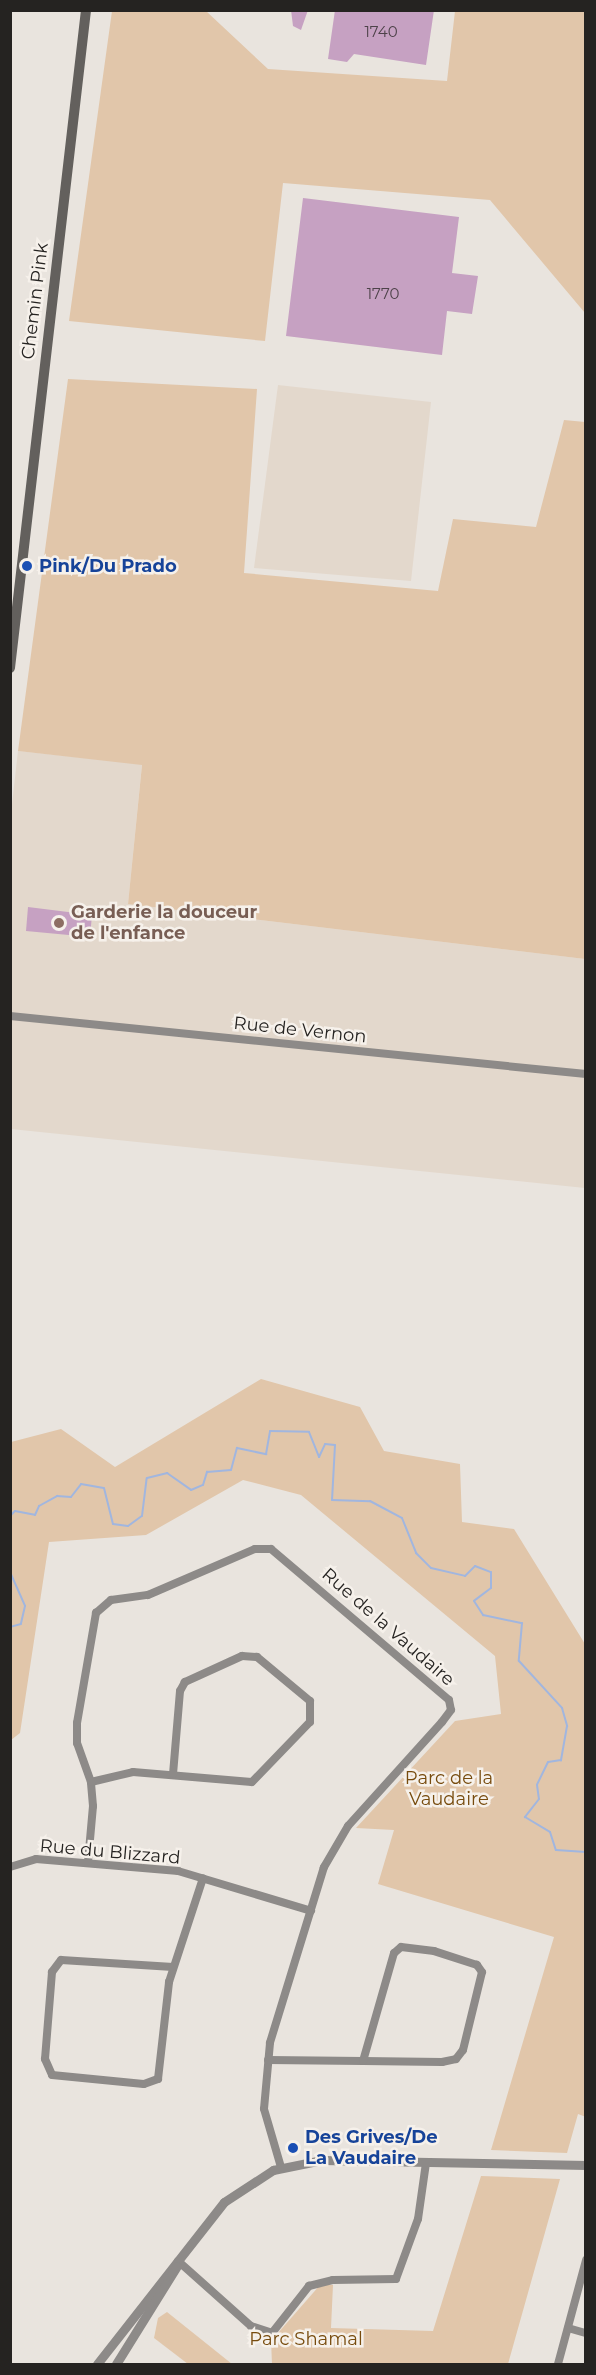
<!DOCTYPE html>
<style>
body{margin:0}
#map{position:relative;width:596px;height:2375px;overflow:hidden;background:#e9e4de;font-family:Montserrat,sans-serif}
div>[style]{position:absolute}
.built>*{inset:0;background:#e3d8cc}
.green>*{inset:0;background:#e1c6aa}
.stream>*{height:2px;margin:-1px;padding:0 1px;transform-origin:1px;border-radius:1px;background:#a1b6df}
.building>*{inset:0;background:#c6a1c2}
.minor>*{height:8px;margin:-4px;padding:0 4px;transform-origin:4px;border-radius:4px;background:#8d8a88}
.tertiary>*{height:9px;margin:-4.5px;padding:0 4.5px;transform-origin:4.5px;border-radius:4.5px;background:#8d8a88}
.secondary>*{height:10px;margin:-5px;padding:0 5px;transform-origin:5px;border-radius:5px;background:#63605d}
.dots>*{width:16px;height:16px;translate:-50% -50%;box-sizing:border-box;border:3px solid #f6f1eb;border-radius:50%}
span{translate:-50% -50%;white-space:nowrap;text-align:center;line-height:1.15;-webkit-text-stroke:5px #f6f1eb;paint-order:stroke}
.number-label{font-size:15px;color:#4d4249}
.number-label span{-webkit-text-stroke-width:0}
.street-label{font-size:18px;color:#252321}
.transit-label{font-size:18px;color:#164399;font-weight:700}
.left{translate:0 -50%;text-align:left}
.education-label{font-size:18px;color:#785e54;font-weight:700}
.park-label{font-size:18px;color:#774b0d}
.frame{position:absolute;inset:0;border:12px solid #252321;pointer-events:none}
</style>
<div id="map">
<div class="built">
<i style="clip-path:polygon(278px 385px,431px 402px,411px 581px,254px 568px)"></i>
<i style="clip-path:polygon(18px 751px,142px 764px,128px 904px,585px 959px,585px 1188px,11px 1129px,10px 822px)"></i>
</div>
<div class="green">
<i style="clip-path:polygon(112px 11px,206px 11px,268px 69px,447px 81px,455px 11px,585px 11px,585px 313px,490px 200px,283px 183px,265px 341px,69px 321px)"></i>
<i style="clip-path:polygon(68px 379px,257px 389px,244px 573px,438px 591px,453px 519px,536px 527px,564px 420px,585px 422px,585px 959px,128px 904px,142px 765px,18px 751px)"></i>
<i style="clip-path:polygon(261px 1379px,360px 1407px,384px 1451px,460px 1464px,462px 1522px,514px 1529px,585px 1644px,586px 2117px,578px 2114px,567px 2153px,491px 2150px,554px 1937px,378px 1884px,394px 1830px,356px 1828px,455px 1721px,501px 1714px,495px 1656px,301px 1495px,243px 1480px,146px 1535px,49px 1542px,20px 1733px,11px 1740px,11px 1442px,61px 1429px,115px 1467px)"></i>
<i style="clip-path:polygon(481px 2176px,560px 2179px,508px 2364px,272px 2364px,271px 2341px,320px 2285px,333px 2285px,331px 2328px,433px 2331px)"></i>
<i style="clip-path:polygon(167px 2312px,232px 2364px,188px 2364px,154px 2338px,158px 2318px)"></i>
</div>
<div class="stream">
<i style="left:10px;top:1516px;width:7px;rotate:-45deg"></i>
<i style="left:15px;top:1511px;width:20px;rotate:11deg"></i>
<i style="left:35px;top:1515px;width:10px;rotate:-66deg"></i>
<i style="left:39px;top:1506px;width:21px;rotate:-29deg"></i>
<i style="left:57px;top:1496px;width:14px;rotate:4deg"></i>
<i style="left:71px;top:1497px;width:16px;rotate:-52deg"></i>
<i style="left:81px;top:1484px;width:23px;rotate:10deg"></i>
<i style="left:104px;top:1488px;width:37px;rotate:76deg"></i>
<i style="left:113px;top:1524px;width:15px;rotate:8deg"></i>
<i style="left:128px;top:1526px;width:17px;rotate:-36deg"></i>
<i style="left:142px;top:1516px;width:38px;rotate:-83deg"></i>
<i style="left:147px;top:1478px;width:21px;rotate:-14deg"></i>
<i style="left:167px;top:1473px;width:29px;rotate:35deg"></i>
<i style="left:191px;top:1490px;width:13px;rotate:-23deg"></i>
<i style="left:203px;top:1485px;width:14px;rotate:-73deg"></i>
<i style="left:207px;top:1472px;width:24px;rotate:-5deg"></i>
<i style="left:231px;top:1470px;width:23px;rotate:-75deg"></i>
<i style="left:237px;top:1448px;width:30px;rotate:12deg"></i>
<i style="left:266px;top:1454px;width:23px;rotate:-80deg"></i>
<i style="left:270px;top:1431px;width:39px;rotate:1deg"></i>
<i style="left:309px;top:1432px;width:27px;rotate:68deg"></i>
<i style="left:319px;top:1457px;width:14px;rotate:-65deg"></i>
<i style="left:325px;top:1444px;width:10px;rotate:6deg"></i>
<i style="left:335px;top:1445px;width:55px;rotate:93.1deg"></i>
<i style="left:332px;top:1500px;width:38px;rotate:2deg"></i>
<i style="left:370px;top:1501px;width:36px;rotate:28deg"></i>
<i style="left:402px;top:1518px;width:38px;rotate:68deg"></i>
<i style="left:416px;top:1553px;width:21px;rotate:45deg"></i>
<i style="left:431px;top:1568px;width:35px;rotate:13deg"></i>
<i style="left:465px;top:1576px;width:14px;rotate:-45deg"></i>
<i style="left:475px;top:1566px;width:17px;rotate:21deg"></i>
<i style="left:491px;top:1572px;width:16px;rotate:90deg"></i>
<i style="left:491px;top:1588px;width:21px;rotate:143deg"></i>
<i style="left:474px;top:1601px;width:17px;rotate:57deg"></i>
<i style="left:483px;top:1615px;width:40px;rotate:12deg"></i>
<i style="left:522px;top:1623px;width:38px;rotate:95deg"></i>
<i style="left:519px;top:1661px;width:64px;rotate:47.5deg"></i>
<i style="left:562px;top:1708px;width:19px;rotate:74deg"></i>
<i style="left:567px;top:1726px;width:35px;rotate:100deg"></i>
<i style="left:561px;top:1760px;width:13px;rotate:171deg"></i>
<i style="left:548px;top:1762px;width:25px;rotate:116deg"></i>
<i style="left:537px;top:1785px;width:14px;rotate:82deg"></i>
<i style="left:539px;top:1799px;width:23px;rotate:128deg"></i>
<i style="left:525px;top:1817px;width:29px;rotate:31deg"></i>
<i style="left:550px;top:1832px;width:19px;rotate:72deg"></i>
<i style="left:556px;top:1850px;width:30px;rotate:4deg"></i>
<i style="left:10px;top:1536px;width:23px;rotate:90deg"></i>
<i style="left:10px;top:1572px;width:37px;rotate:66deg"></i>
<i style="left:25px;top:1606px;width:18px;rotate:103deg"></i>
<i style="left:21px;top:1624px;width:11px;rotate:165deg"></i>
</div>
<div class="building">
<i style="clip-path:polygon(291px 10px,308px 10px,301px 30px,293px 26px)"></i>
<i style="clip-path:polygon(335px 10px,434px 10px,426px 65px,354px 54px,347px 62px,328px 59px)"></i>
<i style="clip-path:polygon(303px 198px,459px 217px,452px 273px,478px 276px,472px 314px,447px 311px,442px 355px,286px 336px)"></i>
<i style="clip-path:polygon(28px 907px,92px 915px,90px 937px,26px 931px)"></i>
</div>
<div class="minor">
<i style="left:10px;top:1016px;width:579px;rotate:5.75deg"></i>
<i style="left:91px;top:1782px;width:43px;rotate:-13.4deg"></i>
<i style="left:133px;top:1772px;width:119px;rotate:4.8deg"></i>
<i style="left:252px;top:1782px;width:83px;rotate:-46deg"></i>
<i style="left:310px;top:1722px;width:21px;rotate:-90deg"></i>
<i style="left:310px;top:1701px;width:69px;rotate:-140.3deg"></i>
<i style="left:257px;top:1657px;width:15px;rotate:-176deg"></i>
<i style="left:242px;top:1656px;width:63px;rotate:155.5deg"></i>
<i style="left:185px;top:1682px;width:10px;rotate:119deg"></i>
<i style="left:180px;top:1691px;width:83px;rotate:94.8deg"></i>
<i style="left:88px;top:1862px;width:56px;rotate:-84.9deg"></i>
<i style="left:93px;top:1806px;width:24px;rotate:-95deg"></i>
<i style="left:91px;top:1782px;width:41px;rotate:-109.7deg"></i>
<i style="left:77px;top:1743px;width:20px;rotate:-90deg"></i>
<i style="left:77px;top:1723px;width:112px;rotate:-80.2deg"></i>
<i style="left:96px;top:1613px;width:20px;rotate:-41deg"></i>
<i style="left:111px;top:1600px;width:37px;rotate:-8deg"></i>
<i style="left:148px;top:1595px;width:116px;rotate:-23.3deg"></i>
<i style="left:255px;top:1549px;width:16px"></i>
<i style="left:271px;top:1549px;width:233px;rotate:40.3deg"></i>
<i style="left:449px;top:1700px;width:10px;rotate:79deg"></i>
<i style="left:451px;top:1710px;width:15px;rotate:127deg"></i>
<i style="left:442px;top:1722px;width:140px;rotate:132.1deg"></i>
<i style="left:348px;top:1826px;width:48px;rotate:120.3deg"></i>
<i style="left:324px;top:1867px;width:184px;rotate:107.1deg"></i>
<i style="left:270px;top:2043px;width:66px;rotate:95.2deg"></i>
<i style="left:264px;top:2109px;width:60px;rotate:73.7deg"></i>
<i style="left:10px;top:1867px;width:27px;rotate:-17deg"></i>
<i style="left:36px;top:1859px;width:143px;rotate:4.8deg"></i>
<i style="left:178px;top:1871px;width:139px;rotate:16.7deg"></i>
<i style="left:173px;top:1967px;width:112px;rotate:-176.4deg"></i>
<i style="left:61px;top:1960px;width:15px;rotate:127deg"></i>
<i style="left:52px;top:1972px;width:87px;rotate:94.6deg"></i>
<i style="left:45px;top:2059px;width:17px;rotate:66deg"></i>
<i style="left:52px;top:2075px;width:92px;rotate:5.6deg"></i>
<i style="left:144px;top:2084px;width:15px;rotate:-20deg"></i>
<i style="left:158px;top:2079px;width:98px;rotate:-83.5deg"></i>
<i style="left:169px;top:1982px;width:109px;rotate:-71.9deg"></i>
<i style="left:268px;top:2060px;width:95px;rotate:0.6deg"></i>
<i style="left:363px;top:2061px;width:79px;rotate:0.7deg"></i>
<i style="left:442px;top:2062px;width:14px;rotate:-12deg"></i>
<i style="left:456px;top:2059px;width:11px;rotate:-52deg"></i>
<i style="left:463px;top:2050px;width:80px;rotate:-76.3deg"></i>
<i style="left:482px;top:1972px;width:9px;rotate:-126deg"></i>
<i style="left:477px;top:1965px;width:45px;rotate:-162deg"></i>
<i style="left:434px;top:1951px;width:33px;rotate:-173deg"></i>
<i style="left:401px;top:1947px;width:9px;rotate:139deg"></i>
<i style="left:394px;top:1953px;width:112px;rotate:106deg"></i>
<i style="left:178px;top:2261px;width:98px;rotate:41.7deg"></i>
<i style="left:251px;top:2326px;width:22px;rotate:18deg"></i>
<i style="left:272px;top:2333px;width:60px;rotate:-51.8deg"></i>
<i style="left:309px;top:2286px;width:25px;rotate:-14deg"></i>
<i style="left:333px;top:2280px;width:63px;rotate:-0.9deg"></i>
<i style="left:396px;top:2279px;width:64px;rotate:-69.9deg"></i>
<i style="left:418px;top:2219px;width:57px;rotate:-81.9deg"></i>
<i style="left:568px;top:2328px;width:19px;rotate:16deg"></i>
<i style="left:558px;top:2364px;width:108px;rotate:-74.9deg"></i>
</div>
<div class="tertiary">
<i style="left:97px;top:2364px;width:206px;rotate:-51.9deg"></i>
<i style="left:224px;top:2202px;width:59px;rotate:-33.1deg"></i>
<i style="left:273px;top:2170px;width:50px;rotate:-11.5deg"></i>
<i style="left:322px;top:2160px;width:264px;rotate:1.1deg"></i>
<i style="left:116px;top:2364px;width:115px;rotate:-58.1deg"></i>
</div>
<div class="secondary">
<i style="left:10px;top:668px;width:662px;rotate:-83.41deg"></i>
</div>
<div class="dots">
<i style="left:27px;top:566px;background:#1a4fb4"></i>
<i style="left:59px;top:923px;background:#8d6e63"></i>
<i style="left:293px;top:2148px;background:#1a4fb4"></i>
</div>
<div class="number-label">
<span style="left:381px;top:32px">1740</span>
<span style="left:383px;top:294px">1770</span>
</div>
<div class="street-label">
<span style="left:35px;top:301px;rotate:-83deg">Chemin Pink</span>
<span style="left:300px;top:1030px;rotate:6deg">Rue de Vernon</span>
<span style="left:388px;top:1627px;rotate:41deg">Rue de la Vaudaire</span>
<span style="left:110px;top:1852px;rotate:5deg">Rue du Blizzard</span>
</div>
<div class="transit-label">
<span class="left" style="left:39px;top:566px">Pink/Du Prado</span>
<span class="left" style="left:305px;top:2148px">Des Grives/De<br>La Vaudaire</span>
</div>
<div class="education-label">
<span class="left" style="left:71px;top:923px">Garderie la douceur<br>de l'enfance</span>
</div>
<div class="park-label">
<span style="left:449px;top:1789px">Parc de la<br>Vaudaire</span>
<span style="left:306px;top:2339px">Parc Shamal</span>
</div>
<div class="frame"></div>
</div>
